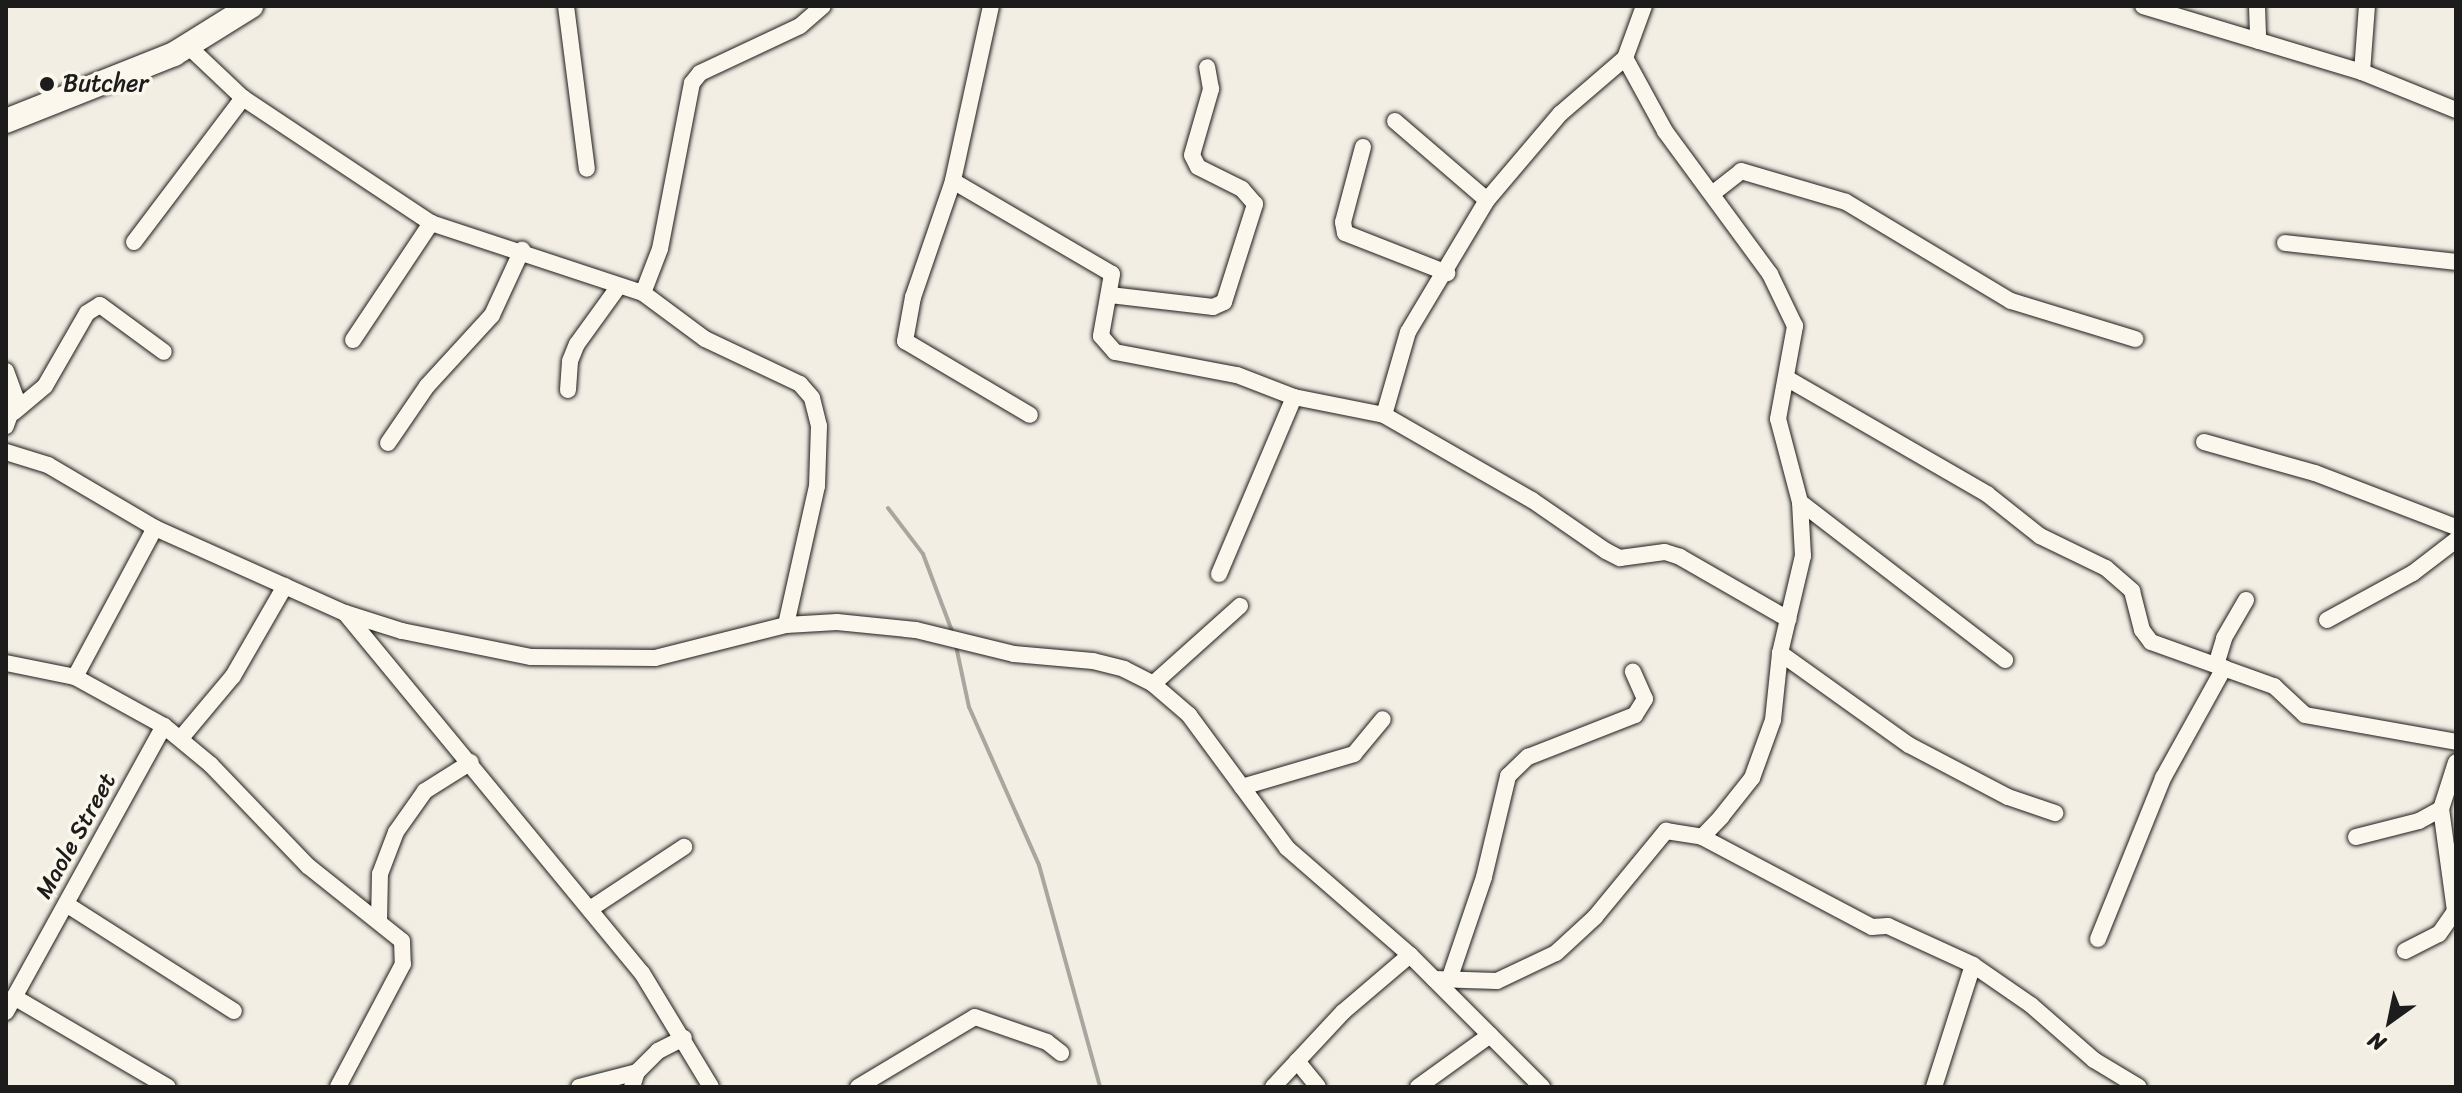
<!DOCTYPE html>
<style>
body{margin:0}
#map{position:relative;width:2462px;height:1093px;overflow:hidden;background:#f2eee4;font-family:Sriracha,sans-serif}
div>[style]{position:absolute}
.stream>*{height:4px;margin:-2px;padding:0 2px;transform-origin:2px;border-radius:2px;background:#a9a6a0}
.roads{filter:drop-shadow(0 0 2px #1c1c1c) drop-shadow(0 0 2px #1c1c1c)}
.minor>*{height:16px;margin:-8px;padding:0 8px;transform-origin:8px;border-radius:8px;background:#fbf7ec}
.secondary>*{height:24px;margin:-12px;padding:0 12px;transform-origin:12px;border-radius:12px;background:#fbf7ec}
.dots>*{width:22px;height:22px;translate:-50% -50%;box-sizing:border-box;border:4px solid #fbf7ec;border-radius:50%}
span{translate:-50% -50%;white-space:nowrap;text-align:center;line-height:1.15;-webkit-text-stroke:7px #fbf7ec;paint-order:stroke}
.poi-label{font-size:24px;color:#1c1c1c}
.left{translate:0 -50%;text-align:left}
.street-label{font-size:24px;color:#1c1c1c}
.frame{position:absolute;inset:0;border:8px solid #1c1c1c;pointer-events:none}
.north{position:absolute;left:2350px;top:981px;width:80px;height:80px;-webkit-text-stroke:6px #fbf7ec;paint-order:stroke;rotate:213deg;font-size:22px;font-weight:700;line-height:32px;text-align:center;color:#1c1c1c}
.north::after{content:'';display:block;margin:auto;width:28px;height:36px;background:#1c1c1c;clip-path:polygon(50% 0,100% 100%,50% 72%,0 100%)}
</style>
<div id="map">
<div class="stream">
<i style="left:888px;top:508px;width:58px;rotate:52.7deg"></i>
<i style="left:923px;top:554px;width:85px;rotate:69.4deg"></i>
<i style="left:956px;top:646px;width:62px;rotate:78deg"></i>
<i style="left:969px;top:707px;width:173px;rotate:66.1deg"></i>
<i style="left:1039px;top:865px;width:230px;rotate:74.6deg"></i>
</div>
<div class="roads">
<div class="minor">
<i style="left:566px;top:6px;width:164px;rotate:82.7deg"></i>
<i style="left:991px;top:6px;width:179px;rotate:102.3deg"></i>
<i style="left:953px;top:181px;width:123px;rotate:109deg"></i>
<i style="left:913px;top:297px;width:45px;rotate:100.3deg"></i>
<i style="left:905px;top:341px;width:145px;rotate:30.6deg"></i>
<i style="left:2143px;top:6px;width:229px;rotate:16.8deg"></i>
<i style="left:2362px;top:72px;width:101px;rotate:22deg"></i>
<i style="left:2257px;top:6px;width:35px;rotate:88deg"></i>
<i style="left:188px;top:46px;width:76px;rotate:43.4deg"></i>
<i style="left:243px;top:98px;width:226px;rotate:33.6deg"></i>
<i style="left:431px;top:223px;width:223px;rotate:18.3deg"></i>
<i style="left:643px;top:293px;width:77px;rotate:36.6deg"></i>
<i style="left:705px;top:339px;width:105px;rotate:25.3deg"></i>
<i style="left:800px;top:384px;width:18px;rotate:49deg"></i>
<i style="left:812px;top:398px;width:29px;rotate:76deg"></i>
<i style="left:819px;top:426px;width:60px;rotate:91.9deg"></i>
<i style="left:817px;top:486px;width:142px;rotate:102.6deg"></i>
<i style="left:2362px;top:72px;width:66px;rotate:-85.7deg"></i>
<i style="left:1395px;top:121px;width:121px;rotate:40.7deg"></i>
<i style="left:1363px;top:147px;width:78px;rotate:104.9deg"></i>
<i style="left:1343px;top:222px;width:11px;rotate:80deg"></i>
<i style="left:1345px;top:233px;width:110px;rotate:21.4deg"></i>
<i style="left:953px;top:181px;width:184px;rotate:30.3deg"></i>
<i style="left:1112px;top:274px;width:63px;rotate:100.1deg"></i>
<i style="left:1101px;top:336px;width:21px;rotate:49deg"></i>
<i style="left:1115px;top:352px;width:124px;rotate:10.7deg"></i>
<i style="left:1237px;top:375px;width:61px;rotate:21.1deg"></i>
<i style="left:1294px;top:397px;width:92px;rotate:11.3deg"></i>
<i style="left:1384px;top:415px;width:171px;rotate:29.9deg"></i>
<i style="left:1532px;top:500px;width:90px;rotate:34.6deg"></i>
<i style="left:1606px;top:551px;width:16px;rotate:27deg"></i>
<i style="left:1620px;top:558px;width:45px;rotate:-7.6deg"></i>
<i style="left:1665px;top:552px;width:16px;rotate:18deg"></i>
<i style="left:1680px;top:557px;width:125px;rotate:29.9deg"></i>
<i style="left:1712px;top:194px;width:37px;rotate:-38deg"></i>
<i style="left:1741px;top:171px;width:109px;rotate:16.4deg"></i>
<i style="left:1846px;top:202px;width:192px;rotate:31deg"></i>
<i style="left:2011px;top:301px;width:130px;rotate:17deg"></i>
<i style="left:134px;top:242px;width:181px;rotate:-52.9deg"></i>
<i style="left:2285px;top:243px;width:172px;rotate:6.3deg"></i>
<i style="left:643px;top:293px;width:47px;rotate:-68.9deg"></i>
<i style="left:660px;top:249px;width:169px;rotate:-79.1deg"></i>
<i style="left:692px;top:83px;width:13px;rotate:-51deg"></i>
<i style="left:700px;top:73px;width:110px;rotate:-25.2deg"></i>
<i style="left:800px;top:26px;width:30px;rotate:-41deg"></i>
<i style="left:1110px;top:295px;width:104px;rotate:6.6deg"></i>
<i style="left:1213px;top:307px;width:12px;rotate:-24deg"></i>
<i style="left:1224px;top:302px;width:103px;rotate:-72.4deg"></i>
<i style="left:1255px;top:204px;width:20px;rotate:-131deg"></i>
<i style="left:1242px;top:189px;width:49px;rotate:-153.4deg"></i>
<i style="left:1198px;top:167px;width:13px;rotate:-117deg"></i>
<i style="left:1192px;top:155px;width:69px;rotate:-73.9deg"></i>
<i style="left:1211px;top:89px;width:22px;rotate:-100deg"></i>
<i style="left:353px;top:340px;width:141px;rotate:-56.3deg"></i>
<i style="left:6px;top:371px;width:29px;rotate:70deg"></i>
<i style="left:16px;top:398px;width:30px;rotate:110deg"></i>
<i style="left:1788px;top:379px;width:230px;rotate:30deg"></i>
<i style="left:1987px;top:494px;width:68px;rotate:38.4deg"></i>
<i style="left:2040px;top:536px;width:73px;rotate:25.9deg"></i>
<i style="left:2106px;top:568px;width:35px;rotate:41deg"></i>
<i style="left:2132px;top:591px;width:40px;rotate:75.6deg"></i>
<i style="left:2142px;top:630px;width:15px;rotate:53deg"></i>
<i style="left:2151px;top:642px;width:131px;rotate:19.7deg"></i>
<i style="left:2274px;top:686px;width:42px;rotate:43.1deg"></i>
<i style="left:2305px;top:715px;width:153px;rotate:10.1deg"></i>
<i style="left:568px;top:390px;width:29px;rotate:-86deg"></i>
<i style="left:570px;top:361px;width:18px;rotate:-68deg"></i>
<i style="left:577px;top:344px;width:72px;rotate:-54.1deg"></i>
<i style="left:14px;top:412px;width:40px;rotate:-40deg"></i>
<i style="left:45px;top:386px;width:84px;rotate:-60.1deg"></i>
<i style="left:87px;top:313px;width:15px;rotate:-32deg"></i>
<i style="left:100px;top:305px;width:79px;rotate:36.3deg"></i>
<i style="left:1384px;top:415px;width:86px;rotate:-73.9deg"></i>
<i style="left:1408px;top:332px;width:154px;rotate:-59.1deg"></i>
<i style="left:1487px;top:200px;width:113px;rotate:-49.7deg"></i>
<i style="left:1560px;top:114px;width:86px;rotate:-40.7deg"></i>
<i style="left:1625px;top:58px;width:55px;rotate:-69.9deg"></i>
<i style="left:2204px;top:442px;width:115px;rotate:15.6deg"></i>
<i style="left:2315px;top:473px;width:151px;rotate:21deg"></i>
<i style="left:388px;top:443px;width:69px;rotate:-55.6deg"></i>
<i style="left:427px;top:386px;width:96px;rotate:-47.5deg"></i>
<i style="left:492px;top:315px;width:72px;rotate:-65.2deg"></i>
<i style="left:6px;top:452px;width:44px;rotate:17.2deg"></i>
<i style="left:48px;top:465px;width:124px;rotate:30.5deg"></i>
<i style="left:155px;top:528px;width:208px;rotate:24.1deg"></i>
<i style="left:345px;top:613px;width:60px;rotate:17.5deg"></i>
<i style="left:402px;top:631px;width:132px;rotate:11.4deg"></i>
<i style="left:531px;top:657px;width:124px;rotate:0.5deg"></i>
<i style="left:655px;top:658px;width:135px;rotate:-14.1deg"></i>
<i style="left:786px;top:625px;width:51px;rotate:-3.4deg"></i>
<i style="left:837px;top:622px;width:79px;rotate:5.8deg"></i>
<i style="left:916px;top:630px;width:101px;rotate:13.8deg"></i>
<i style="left:1014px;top:654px;width:79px;rotate:5.1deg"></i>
<i style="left:1093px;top:661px;width:32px;rotate:14deg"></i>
<i style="left:1124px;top:669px;width:33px;rotate:27deg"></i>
<i style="left:1153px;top:684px;width:48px;rotate:40.7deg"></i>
<i style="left:1189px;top:715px;width:165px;rotate:53.6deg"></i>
<i style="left:1287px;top:848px;width:163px;rotate:41deg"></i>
<i style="left:1410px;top:955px;width:187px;rotate:45deg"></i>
<i style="left:1800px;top:502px;width:259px;rotate:37.6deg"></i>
<i style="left:1219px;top:574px;width:192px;rotate:-67deg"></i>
<i style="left:345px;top:613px;width:467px;rotate:50.5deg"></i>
<i style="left:642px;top:973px;width:133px;rotate:58.8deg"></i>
<i style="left:2327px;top:620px;width:98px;rotate:-28.7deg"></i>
<i style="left:2413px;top:573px;width:54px;rotate:-37.5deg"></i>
<i style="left:1780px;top:653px;width:158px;rotate:35.5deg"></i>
<i style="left:1909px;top:745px;width:112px;rotate:27.7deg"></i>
<i style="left:2008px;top:797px;width:50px;rotate:18.8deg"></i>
<i style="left:6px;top:663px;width:70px;rotate:11.5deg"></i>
<i style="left:75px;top:677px;width:102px;rotate:28.8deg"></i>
<i style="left:164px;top:726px;width:61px;rotate:39.7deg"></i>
<i style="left:211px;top:765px;width:140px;rotate:46.2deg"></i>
<i style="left:308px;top:866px;width:120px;rotate:38.6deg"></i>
<i style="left:402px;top:941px;width:23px;rotate:88deg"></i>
<i style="left:403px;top:964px;width:139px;rotate:117.9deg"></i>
<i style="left:2216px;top:665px;width:28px;rotate:-73deg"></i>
<i style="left:2224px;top:638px;width:44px;rotate:-59.9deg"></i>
<i style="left:75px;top:677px;width:169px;rotate:-61.8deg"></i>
<i style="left:1153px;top:684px;width:117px;rotate:-41.9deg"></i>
<i style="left:181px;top:738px;width:81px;rotate:-50deg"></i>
<i style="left:233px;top:676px;width:104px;rotate:-60deg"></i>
<i style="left:1242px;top:787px;width:117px;rotate:-16.4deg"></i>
<i style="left:1354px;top:754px;width:45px;rotate:-50.4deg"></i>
<i style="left:1702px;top:837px;width:192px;rotate:27.9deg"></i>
<i style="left:1872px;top:927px;width:16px;rotate:-4deg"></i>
<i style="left:1888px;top:926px;width:94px;rotate:24.6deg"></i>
<i style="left:1973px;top:965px;width:70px;rotate:34.6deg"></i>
<i style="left:2031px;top:1005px;width:84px;rotate:41.1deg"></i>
<i style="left:2094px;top:1060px;width:52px;rotate:31deg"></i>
<i style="left:2356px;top:837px;width:65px;rotate:-14.3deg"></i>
<i style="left:2419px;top:821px;width:25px;rotate:-29deg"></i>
<i style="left:66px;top:904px;width:199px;rotate:32.5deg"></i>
<i style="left:590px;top:909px;width:113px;rotate:-33.4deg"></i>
<i style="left:379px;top:921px;width:47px;rotate:-88.8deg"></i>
<i style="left:380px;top:874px;width:45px;rotate:-69.1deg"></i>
<i style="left:396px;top:832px;width:50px;rotate:-54.7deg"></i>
<i style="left:425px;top:791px;width:54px;rotate:-32.2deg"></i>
<i style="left:2098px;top:939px;width:174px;rotate:-68deg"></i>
<i style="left:2163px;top:778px;width:126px;rotate:-61deg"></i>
<i style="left:2405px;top:951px;width:38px;rotate:-27deg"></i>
<i style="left:2439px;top:934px;width:28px;rotate:-55deg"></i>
<i style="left:2455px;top:911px;width:103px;rotate:-97.8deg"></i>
<i style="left:2441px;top:809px;width:49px;rotate:-72.3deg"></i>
<i style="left:1434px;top:979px;width:63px;rotate:1.8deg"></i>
<i style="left:1497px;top:981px;width:65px;rotate:-25.4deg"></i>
<i style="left:1556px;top:953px;width:53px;rotate:-42.7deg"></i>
<i style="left:1595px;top:917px;width:112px;rotate:-50.5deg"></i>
<i style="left:1666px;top:831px;width:36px;rotate:9deg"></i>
<i style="left:1702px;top:837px;width:28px;rotate:-46deg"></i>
<i style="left:1721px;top:817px;width:50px;rotate:-51.5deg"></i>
<i style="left:1752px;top:778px;width:62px;rotate:-70.1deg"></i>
<i style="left:1773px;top:720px;width:67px;rotate:-84deg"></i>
<i style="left:1780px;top:653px;width:100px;rotate:-76.7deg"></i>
<i style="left:1803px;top:556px;width:54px;rotate:-93.2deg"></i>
<i style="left:1800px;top:502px;width:86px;rotate:-104.8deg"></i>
<i style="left:1778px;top:419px;width:95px;rotate:-79.6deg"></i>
<i style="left:1795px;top:326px;width:58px;rotate:-115.7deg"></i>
<i style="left:1770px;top:274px;width:177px;rotate:-126.3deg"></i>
<i style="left:1665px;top:131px;width:83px;rotate:-118.7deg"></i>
<i style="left:1449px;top:980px;width:109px;rotate:-71.2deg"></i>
<i style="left:1484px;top:877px;width:104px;rotate:-76.6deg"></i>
<i style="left:1508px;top:776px;width:28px;rotate:-44deg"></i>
<i style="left:1528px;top:757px;width:115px;rotate:-21.4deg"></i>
<i style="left:1635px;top:715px;width:19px;rotate:-58deg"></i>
<i style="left:1645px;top:699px;width:30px;rotate:-114deg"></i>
<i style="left:14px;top:997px;width:178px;rotate:30.3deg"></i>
<i style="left:6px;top:1012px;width:327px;rotate:-61.1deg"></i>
<i style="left:1297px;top:1061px;width:33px;rotate:51deg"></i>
<i style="left:579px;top:1087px;width:60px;rotate:-14.5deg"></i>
<i style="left:632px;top:1087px;width:16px;rotate:-72deg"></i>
<i style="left:637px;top:1072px;width:30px;rotate:-45deg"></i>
<i style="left:658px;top:1051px;width:29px;rotate:-27deg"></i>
<i style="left:858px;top:1087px;width:136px;rotate:-30.9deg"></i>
<i style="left:975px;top:1017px;width:76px;rotate:19.1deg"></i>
<i style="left:1047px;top:1042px;width:18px;rotate:38deg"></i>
<i style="left:1273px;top:1087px;width:103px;rotate:-47deg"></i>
<i style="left:1343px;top:1012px;width:88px;rotate:-40.4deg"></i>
<i style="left:1418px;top:1087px;width:89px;rotate:-35.8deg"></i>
<i style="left:1934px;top:1087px;width:128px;rotate:-72.3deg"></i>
</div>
<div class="secondary">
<i style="left:6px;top:121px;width:181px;rotate:-21.7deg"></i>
<i style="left:174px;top:54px;width:91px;rotate:-31.9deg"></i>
</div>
</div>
<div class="dots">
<i style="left:47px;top:84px;background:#1c1c1c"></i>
</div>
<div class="poi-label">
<span class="left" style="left:63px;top:84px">Butcher</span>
</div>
<div class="street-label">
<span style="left:76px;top:836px;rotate:-61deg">Maole Street</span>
</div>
<div class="frame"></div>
<div class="north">N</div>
</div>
